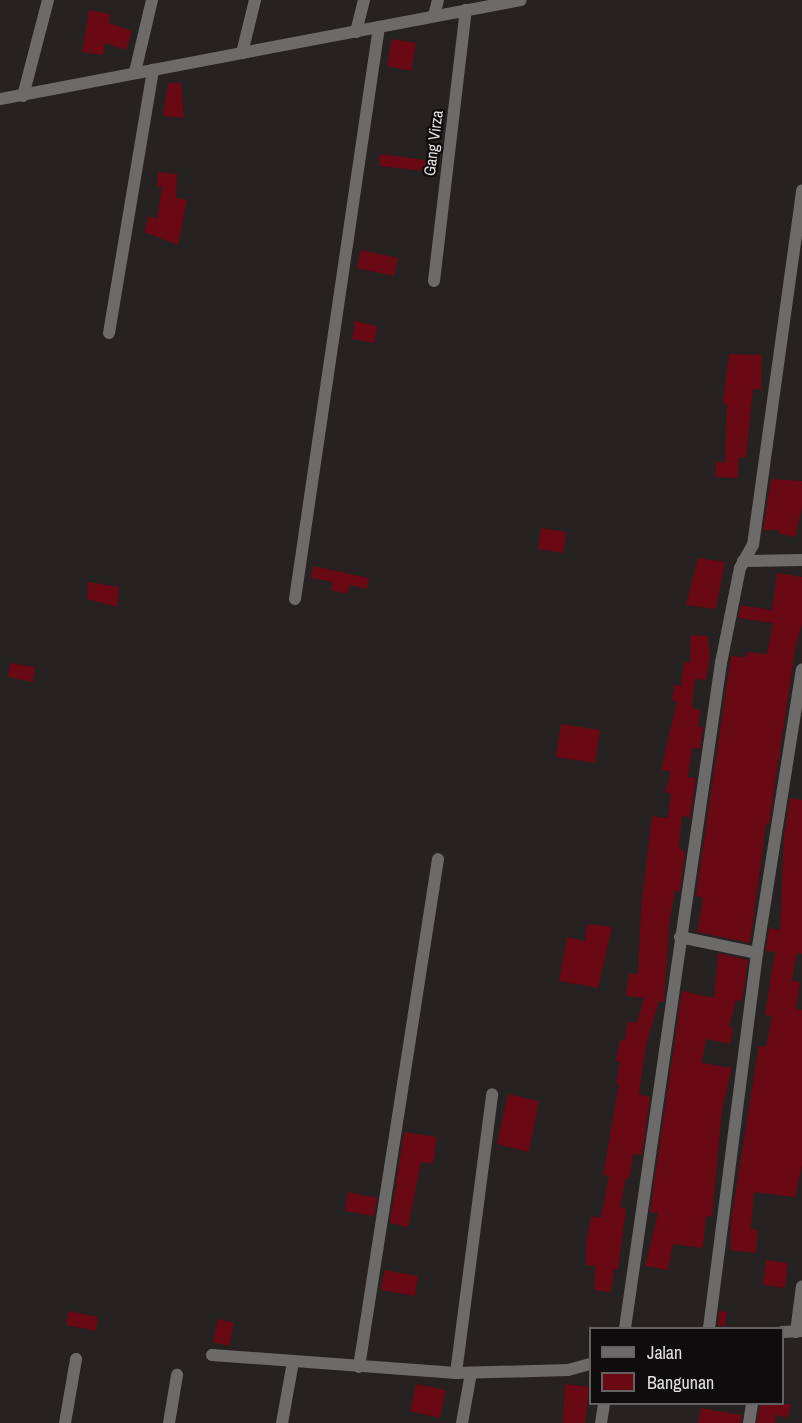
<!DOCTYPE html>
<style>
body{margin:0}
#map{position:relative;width:802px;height:1423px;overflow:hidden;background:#262221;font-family:"Archivo Narrow",sans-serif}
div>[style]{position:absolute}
.building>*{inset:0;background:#680914}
.street>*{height:12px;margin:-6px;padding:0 6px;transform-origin:6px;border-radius:6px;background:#6d6a6a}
span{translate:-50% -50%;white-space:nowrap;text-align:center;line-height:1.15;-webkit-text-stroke:4.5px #0e0c0c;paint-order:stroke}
.street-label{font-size:16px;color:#e3e0e0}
.legend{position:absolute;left:589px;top:1327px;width:195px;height:78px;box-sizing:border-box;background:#0e0c0c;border:2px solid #636161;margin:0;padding:8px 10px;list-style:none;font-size:18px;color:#e3e0e0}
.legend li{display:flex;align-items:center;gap:12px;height:30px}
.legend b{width:30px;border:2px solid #636161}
</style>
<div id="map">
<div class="building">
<i style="clip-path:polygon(89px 10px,110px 14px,109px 23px,132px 31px,126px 50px,105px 43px,103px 55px,82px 52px)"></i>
<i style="clip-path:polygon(392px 39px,416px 43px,411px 71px,387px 66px)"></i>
<i style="clip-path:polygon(168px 83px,181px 83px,184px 118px,163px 116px)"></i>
<i style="clip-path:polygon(380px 154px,426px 160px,424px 171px,379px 166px)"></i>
<i style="clip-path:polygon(158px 172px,177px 174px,176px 198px,187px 200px,178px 245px,144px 232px,149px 216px,157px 219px,162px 187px,157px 186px)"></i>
<i style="clip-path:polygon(361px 250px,398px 258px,394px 276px,357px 268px)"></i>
<i style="clip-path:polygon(355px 321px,377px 326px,374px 343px,352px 339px)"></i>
<i style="clip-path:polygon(729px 354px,762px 355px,761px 390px,753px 389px,746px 458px,739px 457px,738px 478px,715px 477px,716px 462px,725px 463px,727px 404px,723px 403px)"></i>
<i style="clip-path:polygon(771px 479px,802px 481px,802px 508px,795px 537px,778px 533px,779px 530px,763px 530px)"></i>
<i style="clip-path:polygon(541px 528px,566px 532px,563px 553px,538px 549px)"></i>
<i style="clip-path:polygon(698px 558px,725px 562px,716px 609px,686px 605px)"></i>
<i style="clip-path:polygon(313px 566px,369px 578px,367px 589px,350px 585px,347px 594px,331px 590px,333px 582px,311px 578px)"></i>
<i style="clip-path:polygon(777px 573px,802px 577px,802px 624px,796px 644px,769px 824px,766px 824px,750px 943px,697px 932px,703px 898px,696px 896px,731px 656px,747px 657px,747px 652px,767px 654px,773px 623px,738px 618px,741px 605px,772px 610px)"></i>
<i style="clip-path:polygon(88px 582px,119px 587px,117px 607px,87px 599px)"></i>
<i style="clip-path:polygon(691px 635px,708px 636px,710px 655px,706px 680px,695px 679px,692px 708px,701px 710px,698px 727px,703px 727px,700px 749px,692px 748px,688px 777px,696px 778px,690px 817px,682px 816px,679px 847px,685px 852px,680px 892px,675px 890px,669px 925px,664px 1002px,659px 1001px,646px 1045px,639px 1094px,650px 1097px,642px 1155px,633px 1154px,630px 1178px,626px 1178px,620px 1207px,626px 1209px,618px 1269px,614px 1269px,611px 1292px,594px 1290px,596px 1266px,586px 1265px,586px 1243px,591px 1216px,601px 1218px,609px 1176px,603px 1175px,619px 1084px,616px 1084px,620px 1062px,616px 1061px,620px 1040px,625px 1041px,627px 1022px,637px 1023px,644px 998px,626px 996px,629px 973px,638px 974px,641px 909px,652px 816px,668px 818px,671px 794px,665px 792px,671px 772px,661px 770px,677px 701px,672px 701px,674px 685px,681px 686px,684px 662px,690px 663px)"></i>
<i style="clip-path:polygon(10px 663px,35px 667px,33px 682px,8px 677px)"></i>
<i style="clip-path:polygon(561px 724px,600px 730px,595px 763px,556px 757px)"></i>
<i style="clip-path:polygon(790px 798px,802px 800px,802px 954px,797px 953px,792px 981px,800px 982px,796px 1009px,802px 1010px,802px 1166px,795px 1197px,754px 1192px,751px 1229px,758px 1230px,756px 1253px,731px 1250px,731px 1221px,756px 1063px,759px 1045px,766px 1047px,772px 1016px,765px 1015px,775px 952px,766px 951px,769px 928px,780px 930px,784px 836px)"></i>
<i style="clip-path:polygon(587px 924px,612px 927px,598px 988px,559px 981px,567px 937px,585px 941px)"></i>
<i style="clip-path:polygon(718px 953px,748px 960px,742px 1001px,736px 1000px,729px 1027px,733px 1028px,730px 1044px,706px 1039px,702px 1063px,732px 1068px,722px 1110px,712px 1217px,706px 1216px,703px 1248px,673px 1244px,668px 1270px,645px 1266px,658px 1213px,650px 1212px,682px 991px,714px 998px)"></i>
<i style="clip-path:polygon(508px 1094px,539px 1101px,529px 1152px,497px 1144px)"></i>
<i style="clip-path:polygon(404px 1132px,437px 1137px,433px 1164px,421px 1162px,408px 1227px,390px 1223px)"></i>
<i style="clip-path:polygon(348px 1192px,377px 1198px,374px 1216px,345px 1211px)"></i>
<i style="clip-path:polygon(766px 1260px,788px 1263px,785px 1288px,763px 1285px)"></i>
<i style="clip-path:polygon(384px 1270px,418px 1276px,415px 1296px,381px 1290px)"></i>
<i style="clip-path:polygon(69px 1311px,98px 1317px,96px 1331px,66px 1325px)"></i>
<i style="clip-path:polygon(719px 1311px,727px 1312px,725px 1326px,718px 1326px)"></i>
<i style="clip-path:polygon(218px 1319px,234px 1323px,229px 1346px,213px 1342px)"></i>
<i style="clip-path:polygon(416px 1384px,446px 1390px,440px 1418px,410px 1411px)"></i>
<i style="clip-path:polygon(565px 1384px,589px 1387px,585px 1423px,563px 1423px)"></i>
<i style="clip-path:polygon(760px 1404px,791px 1404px,788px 1418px,776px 1415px,775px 1423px,757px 1423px)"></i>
<i style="clip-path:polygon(701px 1408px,742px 1415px,741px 1423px,698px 1423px)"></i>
</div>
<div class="street">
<i style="left:434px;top:16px;width:16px;rotate:-76deg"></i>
<i style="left:356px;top:32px;width:33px;rotate:-76deg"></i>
<i style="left:242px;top:53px;width:55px;rotate:-76.2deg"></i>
<i style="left:135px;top:72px;width:74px;rotate:-76.7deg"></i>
<i style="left:23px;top:96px;width:99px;rotate:-75.4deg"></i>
<i style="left:0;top:99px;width:530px;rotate:-10.76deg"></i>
<i style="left:434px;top:281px;width:273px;rotate:-83.3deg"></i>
<i style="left:109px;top:333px;width:267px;rotate:-80.5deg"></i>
<i style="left:743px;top:561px;width:59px;rotate:-1deg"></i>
<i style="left:295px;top:599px;width:578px;rotate:-81.65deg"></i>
<i style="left:680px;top:937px;width:79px;rotate:11.7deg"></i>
<i style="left:625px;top:1328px;width:672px;rotate:-81.79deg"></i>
<i style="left:721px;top:663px;width:97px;rotate:-78.7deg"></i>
<i style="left:740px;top:568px;width:26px;rotate:-61deg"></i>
<i style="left:753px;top:545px;width:358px;rotate:-82.1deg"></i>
<i style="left:709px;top:1328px;width:378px;rotate:-82.7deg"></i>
<i style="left:757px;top:953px;width:287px;rotate:-81deg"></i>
<i style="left:782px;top:1332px;width:20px;rotate:-3deg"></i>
<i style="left:796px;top:1332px;width:46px;rotate:-82.6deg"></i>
<i style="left:212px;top:1355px;width:245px;rotate:4.2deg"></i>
<i style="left:456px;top:1373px;width:112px;rotate:-1.5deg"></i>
<i style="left:568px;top:1370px;width:23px;rotate:-15deg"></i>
<i style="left:359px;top:1367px;width:514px;rotate:-81.16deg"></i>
<i style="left:456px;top:1373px;width:281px;rotate:-82.6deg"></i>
<i style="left:65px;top:1423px;width:65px;rotate:-80.2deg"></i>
<i style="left:169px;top:1423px;width:49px;rotate:-80.5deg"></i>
<i style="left:282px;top:1423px;width:62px;rotate:-79.8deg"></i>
<i style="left:462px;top:1423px;width:51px;rotate:-79.8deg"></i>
<i style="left:601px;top:1423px;width:19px;rotate:-81deg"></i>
<i style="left:749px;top:1423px;width:19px;rotate:-81deg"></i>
</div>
<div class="street-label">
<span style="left:433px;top:143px;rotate:-83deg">Gang Virza</span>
</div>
<ul class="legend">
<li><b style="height:8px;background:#6d6a6a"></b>Jalan</li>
<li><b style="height:16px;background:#680914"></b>Bangunan</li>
</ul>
</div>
